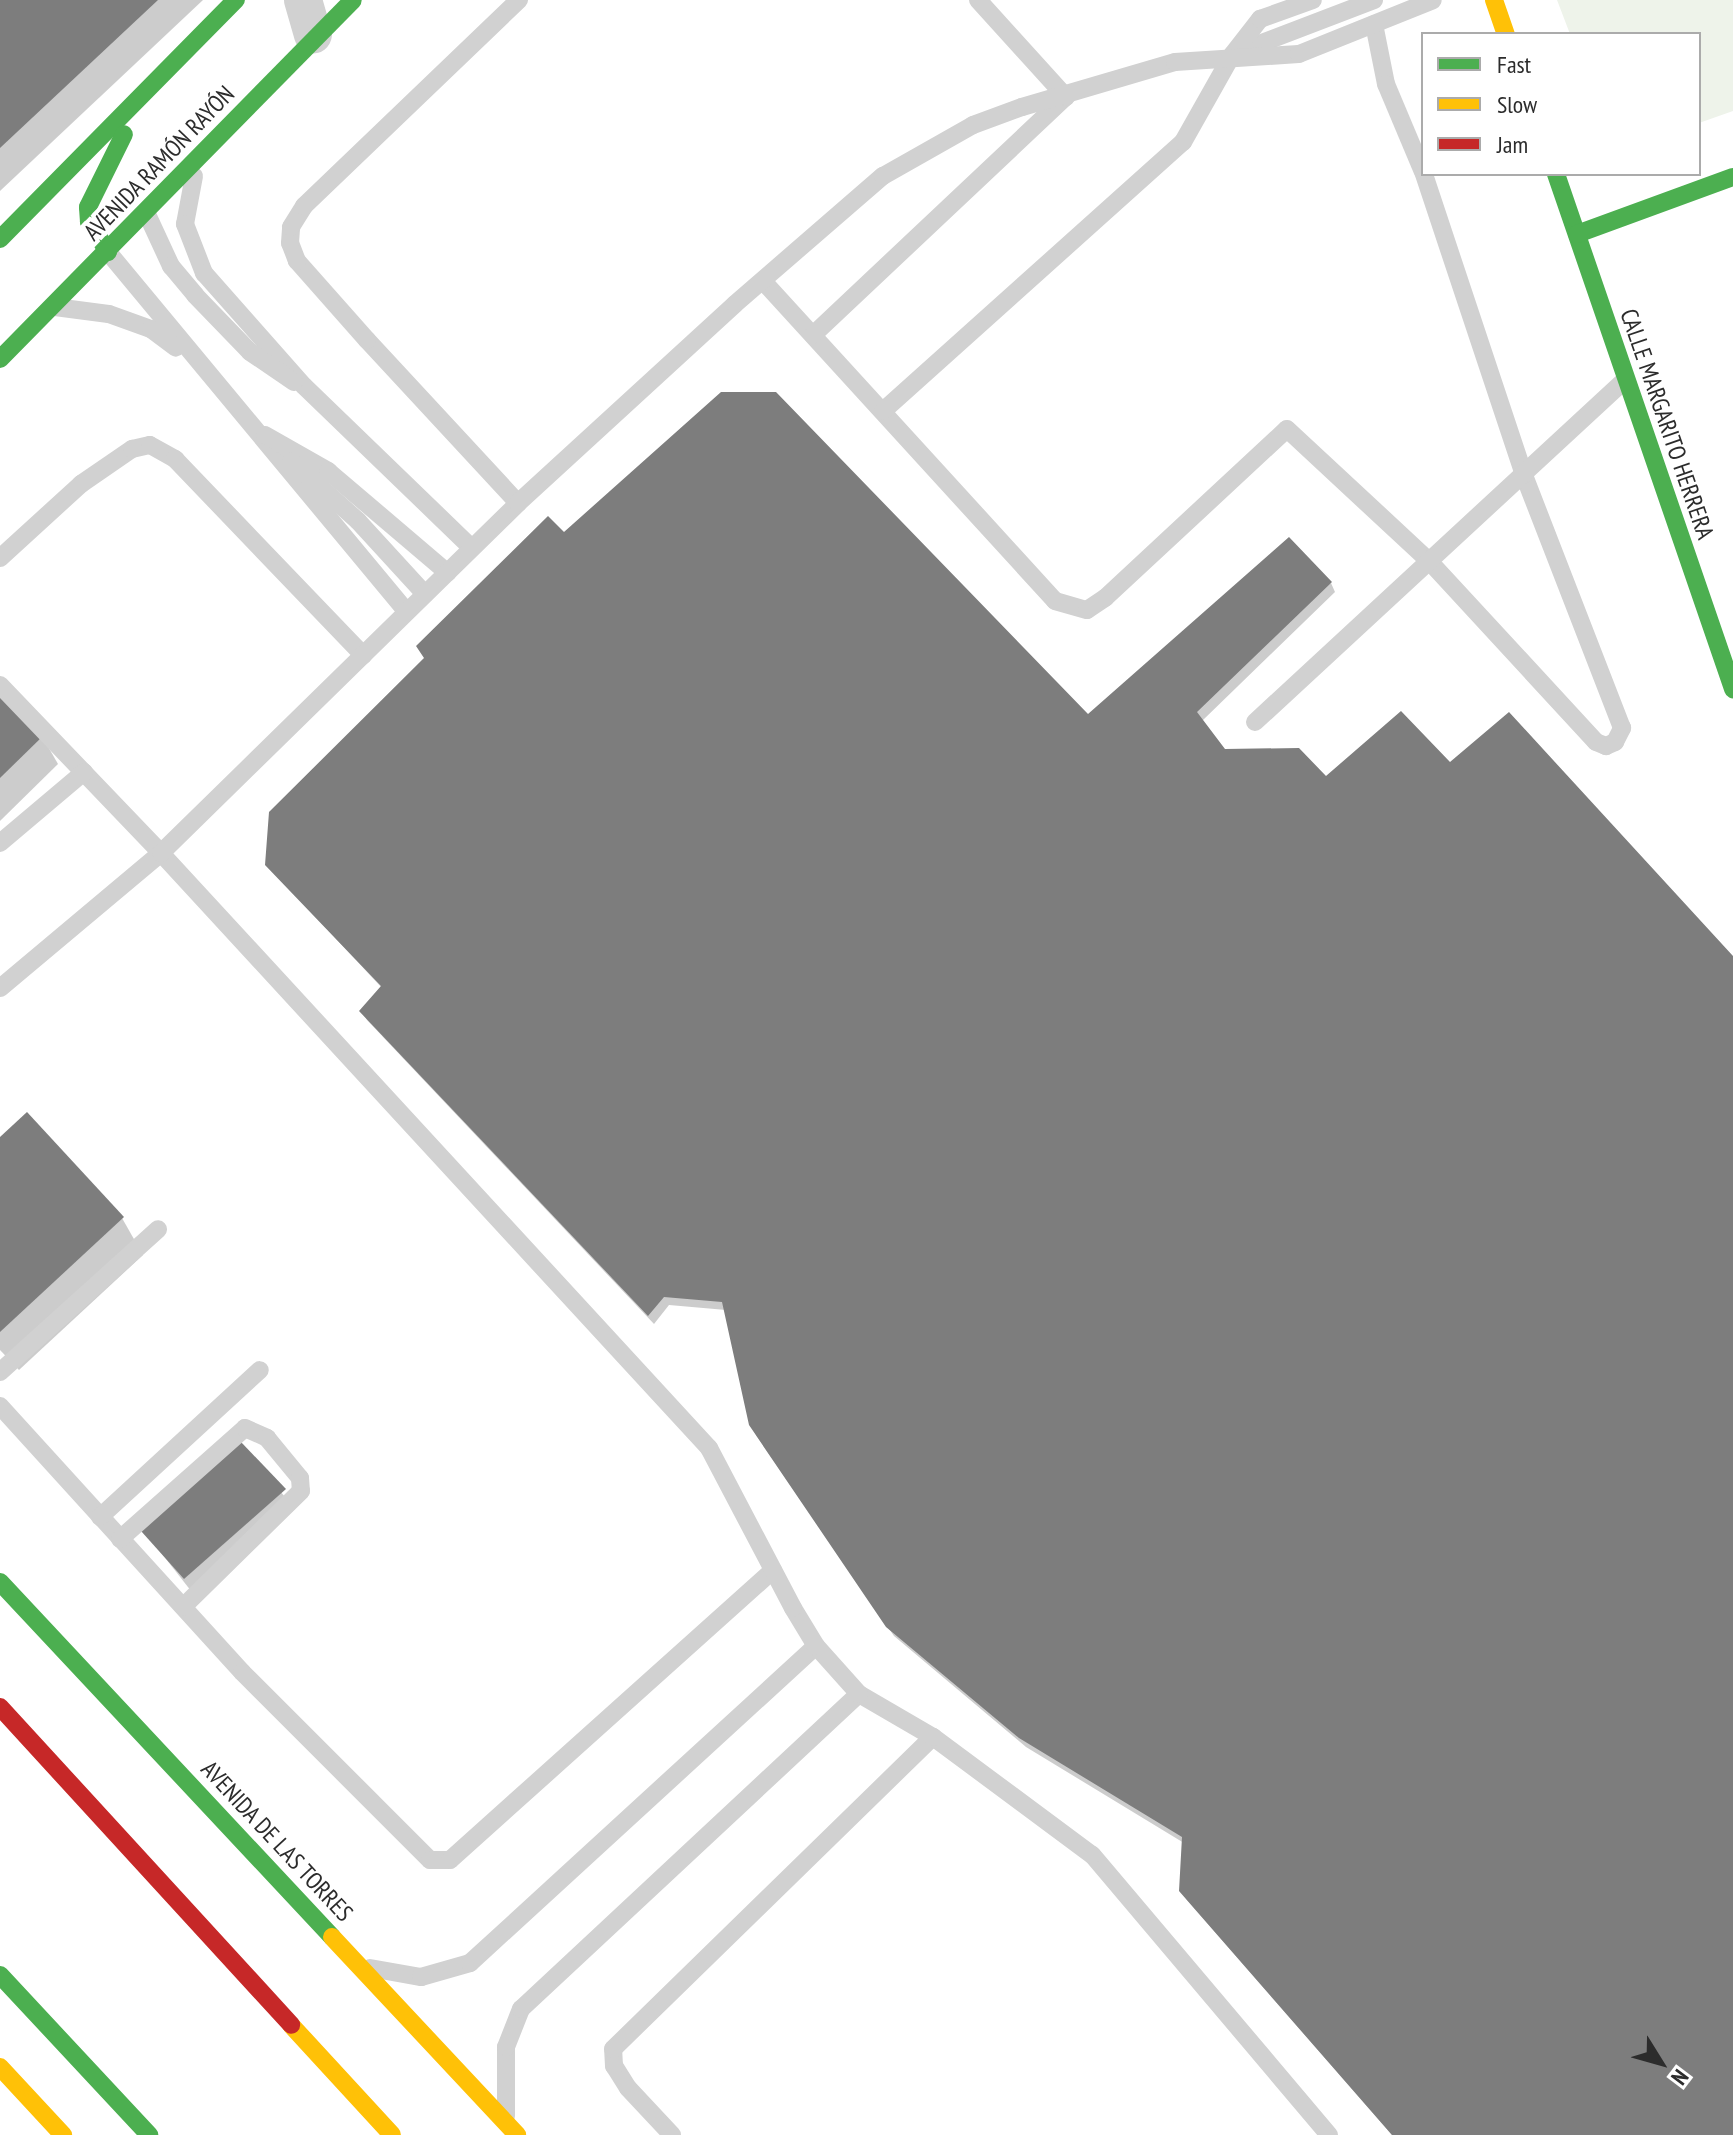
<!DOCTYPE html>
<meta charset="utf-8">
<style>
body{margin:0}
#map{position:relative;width:1733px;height:2135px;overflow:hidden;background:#fff;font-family:"PT Sans Narrow",sans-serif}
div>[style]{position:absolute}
.green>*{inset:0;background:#eef3ea}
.shadow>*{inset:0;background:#0003}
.building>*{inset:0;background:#7d7d7d}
.lane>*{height:18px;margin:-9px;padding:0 9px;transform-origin:9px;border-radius:9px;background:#d1d1d1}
.street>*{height:38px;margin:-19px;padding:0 19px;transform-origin:19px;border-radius:19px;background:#d1d1d1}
.fast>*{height:18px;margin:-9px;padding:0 9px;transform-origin:9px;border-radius:9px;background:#4caf50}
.slow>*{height:18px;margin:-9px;padding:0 9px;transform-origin:9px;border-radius:9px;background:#ffc107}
.jam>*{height:18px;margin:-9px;padding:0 9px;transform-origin:9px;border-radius:9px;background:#c62828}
span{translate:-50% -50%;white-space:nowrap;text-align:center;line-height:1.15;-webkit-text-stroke:8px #fff;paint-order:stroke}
.street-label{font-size:24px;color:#2c2c2c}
.legend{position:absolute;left:1421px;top:32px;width:280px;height:144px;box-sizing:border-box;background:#fff;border:2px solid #ababab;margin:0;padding:10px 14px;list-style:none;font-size:24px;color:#2c2c2c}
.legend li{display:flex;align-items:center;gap:16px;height:40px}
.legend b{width:40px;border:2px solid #ababab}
.north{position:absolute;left:1621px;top:2023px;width:80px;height:80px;-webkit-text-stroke:6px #fff;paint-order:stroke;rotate:127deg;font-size:22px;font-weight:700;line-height:32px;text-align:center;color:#2c2c2c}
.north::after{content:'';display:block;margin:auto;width:28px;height:36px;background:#2c2c2c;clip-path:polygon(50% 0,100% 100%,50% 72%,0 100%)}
</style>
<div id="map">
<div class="green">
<i style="clip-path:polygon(1557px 0,1733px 0,1733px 111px,1699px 123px,1699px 34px,1570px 34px)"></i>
</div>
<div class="shadow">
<i style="clip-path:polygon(0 0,203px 0,0 191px)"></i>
<i style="clip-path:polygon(564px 534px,1088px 717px,1331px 583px,1335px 592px,1202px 721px,1224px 751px,1326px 779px,1450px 765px,1733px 959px,1733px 2135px,1392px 2135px,1187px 1900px,1181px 1891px,1184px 1843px,1026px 1747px,894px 1636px,756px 1435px,726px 1310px,669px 1305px,654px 1324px,367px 1020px,362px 1012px,382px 988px,267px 865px)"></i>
<i style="clip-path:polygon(0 694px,42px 736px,58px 764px,0 821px)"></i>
<i style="clip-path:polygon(0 1140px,122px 1218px,143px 1255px,19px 1370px,0 1350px)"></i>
<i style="clip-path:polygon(241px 1444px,295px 1509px,195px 1596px,144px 1531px)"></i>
</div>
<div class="building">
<i style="clip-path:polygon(0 0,158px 0,0 148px)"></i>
<i style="clip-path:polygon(721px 392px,776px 392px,1088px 714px,1289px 537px,1332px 582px,1197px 712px,1225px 749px,1299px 748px,1326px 776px,1401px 711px,1450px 762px,1509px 712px,1733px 956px,1733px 2135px,1392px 2135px,1179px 1891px,1182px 1837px,1019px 1738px,886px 1627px,749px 1425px,722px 1302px,664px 1297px,648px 1316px,359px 1011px,381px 986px,265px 865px,269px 812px,424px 658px,416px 646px,548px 516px,564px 532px)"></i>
<i style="clip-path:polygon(0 691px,44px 735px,0 778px)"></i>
<i style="clip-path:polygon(27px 1112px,124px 1217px,0 1332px,0 1137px)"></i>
<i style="clip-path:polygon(241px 1442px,286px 1489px,184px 1579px,141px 1531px)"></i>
</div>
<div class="lane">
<i style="left:1374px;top:24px;width:61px;rotate:78.7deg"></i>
<i style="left:1386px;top:84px;width:95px;rotate:67.2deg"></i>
<i style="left:1246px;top:49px;width:137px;rotate:-20.9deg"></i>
<i style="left:194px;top:176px;width:49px;rotate:100.6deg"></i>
<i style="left:185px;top:224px;width:53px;rotate:68.8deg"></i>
<i style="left:204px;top:273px;width:151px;rotate:48.5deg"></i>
<i style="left:304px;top:386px;width:232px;rotate:44deg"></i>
<i style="left:146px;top:212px;width:60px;rotate:65.2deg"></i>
<i style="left:171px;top:266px;width:38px;rotate:50deg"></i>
<i style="left:195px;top:295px;width:79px;rotate:46deg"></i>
<i style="left:250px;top:352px;width:53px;rotate:34.3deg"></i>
<i style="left:108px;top:252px;width:467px;rotate:50.3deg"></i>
<i style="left:763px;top:281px;width:433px;rotate:47.6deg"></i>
<i style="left:1055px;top:601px;width:33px;rotate:16deg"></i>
<i style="left:1087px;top:610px;width:22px;rotate:-34deg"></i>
<i style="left:1105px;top:598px;width:248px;rotate:-42.9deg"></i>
<i style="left:1287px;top:429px;width:195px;rotate:42.9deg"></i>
<i style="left:1430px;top:562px;width:245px;rotate:47.3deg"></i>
<i style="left:1596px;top:742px;width:11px;rotate:22deg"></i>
<i style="left:1606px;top:746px;width:10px;rotate:-24deg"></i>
<i style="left:1615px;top:742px;width:16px;rotate:-63deg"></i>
<i style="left:1622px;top:728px;width:271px;rotate:-111.2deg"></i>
<i style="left:1524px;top:475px;width:317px;rotate:-108.4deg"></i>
<i style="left:55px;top:307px;width:54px;rotate:7.4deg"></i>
<i style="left:109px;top:314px;width:45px;rotate:19.7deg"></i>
<i style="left:151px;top:329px;width:31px;rotate:37deg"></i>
<i style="left:813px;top:335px;width:347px;rotate:-43.3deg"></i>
<i style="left:1066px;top:97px;width:131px;rotate:-132.2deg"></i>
<i style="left:883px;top:411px;width:403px;rotate:-41.9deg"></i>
<i style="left:1183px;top:142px;width:100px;rotate:-60.6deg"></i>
<i style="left:1232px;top:55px;width:46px;rotate:-52.1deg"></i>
<i style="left:1260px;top:19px;width:56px;rotate:-19.7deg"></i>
<i style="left:265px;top:435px;width:73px;rotate:29.7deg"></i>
<i style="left:328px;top:471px;width:157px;rotate:40.4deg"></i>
<i style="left:291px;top:461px;width:90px;rotate:41.8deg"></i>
<i style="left:358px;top:521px;width:99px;rotate:47.5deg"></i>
<i style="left:518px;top:503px;width:222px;rotate:-132.8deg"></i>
<i style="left:367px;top:340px;width:106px;rotate:-131.5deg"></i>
<i style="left:297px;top:261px;width:19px;rotate:-111deg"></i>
<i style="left:290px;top:243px;width:16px;rotate:-86deg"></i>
<i style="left:291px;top:227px;width:25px;rotate:-58deg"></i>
<i style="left:304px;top:206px;width:298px;rotate:-43.8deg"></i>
<i style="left:0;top:558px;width:110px;rotate:-42.4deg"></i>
<i style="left:81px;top:484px;width:62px;rotate:-34.5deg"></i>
<i style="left:132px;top:449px;width:18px;rotate:-13deg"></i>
<i style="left:150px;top:445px;width:29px;rotate:29deg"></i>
<i style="left:175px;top:459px;width:272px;rotate:46.2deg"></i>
<i style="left:0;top:685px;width:233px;rotate:46.2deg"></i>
<i style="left:161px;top:853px;width:210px;rotate:140deg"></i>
<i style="left:1255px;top:722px;width:505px;rotate:-42.75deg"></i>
<i style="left:0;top:843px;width:110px;rotate:-40.2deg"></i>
<i style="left:0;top:1372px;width:213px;rotate:-42.1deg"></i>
<i style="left:0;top:1406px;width:360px;rotate:47.7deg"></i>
<i style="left:242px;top:1672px;width:266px;rotate:45deg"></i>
<i style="left:430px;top:1860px;width:20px"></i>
<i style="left:450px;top:1860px;width:434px;rotate:-41.9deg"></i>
<i style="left:100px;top:1517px;width:217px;rotate:-42.6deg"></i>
<i style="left:120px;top:1539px;width:167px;rotate:-41.6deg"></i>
<i style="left:245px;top:1428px;width:24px;rotate:24deg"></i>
<i style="left:267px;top:1438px;width:52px;rotate:50.5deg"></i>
<i style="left:300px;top:1478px;width:13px;rotate:86deg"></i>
<i style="left:301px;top:1491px;width:165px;rotate:135.5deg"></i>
<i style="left:370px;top:1968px;width:52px;rotate:10deg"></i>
<i style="left:421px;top:1977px;width:51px;rotate:-15.9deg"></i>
<i style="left:470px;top:1963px;width:469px;rotate:-42.5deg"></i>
<i style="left:506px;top:2116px;width:69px;rotate:-90deg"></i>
<i style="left:506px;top:2047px;width:41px;rotate:-68.5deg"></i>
<i style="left:521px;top:2009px;width:462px;rotate:-43deg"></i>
<i style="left:672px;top:2135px;width:64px;rotate:-133.1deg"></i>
<i style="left:628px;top:2088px;width:26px;rotate:-122deg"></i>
<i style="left:614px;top:2066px;width:17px;rotate:-93deg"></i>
<i style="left:613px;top:2049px;width:447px;rotate:-44.3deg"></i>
<i style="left:1329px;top:2135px;width:367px;rotate:-130.2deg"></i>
<i style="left:1092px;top:1855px;width:198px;rotate:-143.4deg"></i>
<i style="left:933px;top:1737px;width:86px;rotate:-149.8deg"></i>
<i style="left:859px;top:1694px;width:64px;rotate:-131.9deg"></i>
<i style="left:816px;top:1646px;width:44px;rotate:-121.2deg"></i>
<i style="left:793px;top:1608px;width:181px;rotate:-117.7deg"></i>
<i style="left:709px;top:1448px;width:809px;rotate:-132.65deg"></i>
<i style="left:161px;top:853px;width:500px;rotate:-44.4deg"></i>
<i style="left:518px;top:503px;width:294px;rotate:-42.5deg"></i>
<i style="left:735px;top:304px;width:196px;rotate:-40.9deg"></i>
<i style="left:883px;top:176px;width:103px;rotate:-29.5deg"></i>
<i style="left:973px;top:125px;width:52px;rotate:-20.2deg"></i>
<i style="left:1022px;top:107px;width:159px;rotate:-16.4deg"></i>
<i style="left:1175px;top:62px;width:124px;rotate:-3.7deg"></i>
<i style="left:1299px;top:54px;width:144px;rotate:-21.9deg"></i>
</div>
<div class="street">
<i style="left:303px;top:0;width:36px;rotate:74deg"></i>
</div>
<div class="fast">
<i style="left:1556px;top:174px;width:545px;rotate:71.03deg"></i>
<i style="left:1577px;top:234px;width:166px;rotate:-20.1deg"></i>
<i style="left:0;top:239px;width:336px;rotate:-45.4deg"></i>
<i style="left:108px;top:252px;width:36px;rotate:-122deg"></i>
<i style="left:89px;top:222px;width:15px;rotate:-94deg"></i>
<i style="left:88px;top:207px;width:81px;rotate:-63.7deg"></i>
<i style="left:0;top:359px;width:503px;rotate:-45.48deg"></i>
<i style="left:0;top:1582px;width:486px;rotate:46.9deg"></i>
<i style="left:0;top:1975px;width:219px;rotate:47deg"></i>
</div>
<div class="slow">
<i style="left:1494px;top:0;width:36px;rotate:71deg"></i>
<i style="left:332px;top:1937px;width:271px;rotate:46.9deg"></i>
<i style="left:291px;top:2025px;width:149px;rotate:47.4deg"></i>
<i style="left:0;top:2067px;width:93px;rotate:47.2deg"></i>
</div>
<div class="jam">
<i style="left:0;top:1707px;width:431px;rotate:47.5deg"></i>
</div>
<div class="street-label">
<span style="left:159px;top:163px;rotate:-46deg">AVENIDA RAMÓN RAYÓN</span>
<span style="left:1667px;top:424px;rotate:71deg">CALLE MARGARITO HERRERA</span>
<span style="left:277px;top:1841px;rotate:47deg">AVENIDA DE LAS TORRES</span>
</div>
<ul class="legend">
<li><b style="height:10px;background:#4caf50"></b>Fast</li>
<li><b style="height:10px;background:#ffc107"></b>Slow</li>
<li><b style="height:10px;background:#c62828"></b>Jam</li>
</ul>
<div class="north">N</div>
</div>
